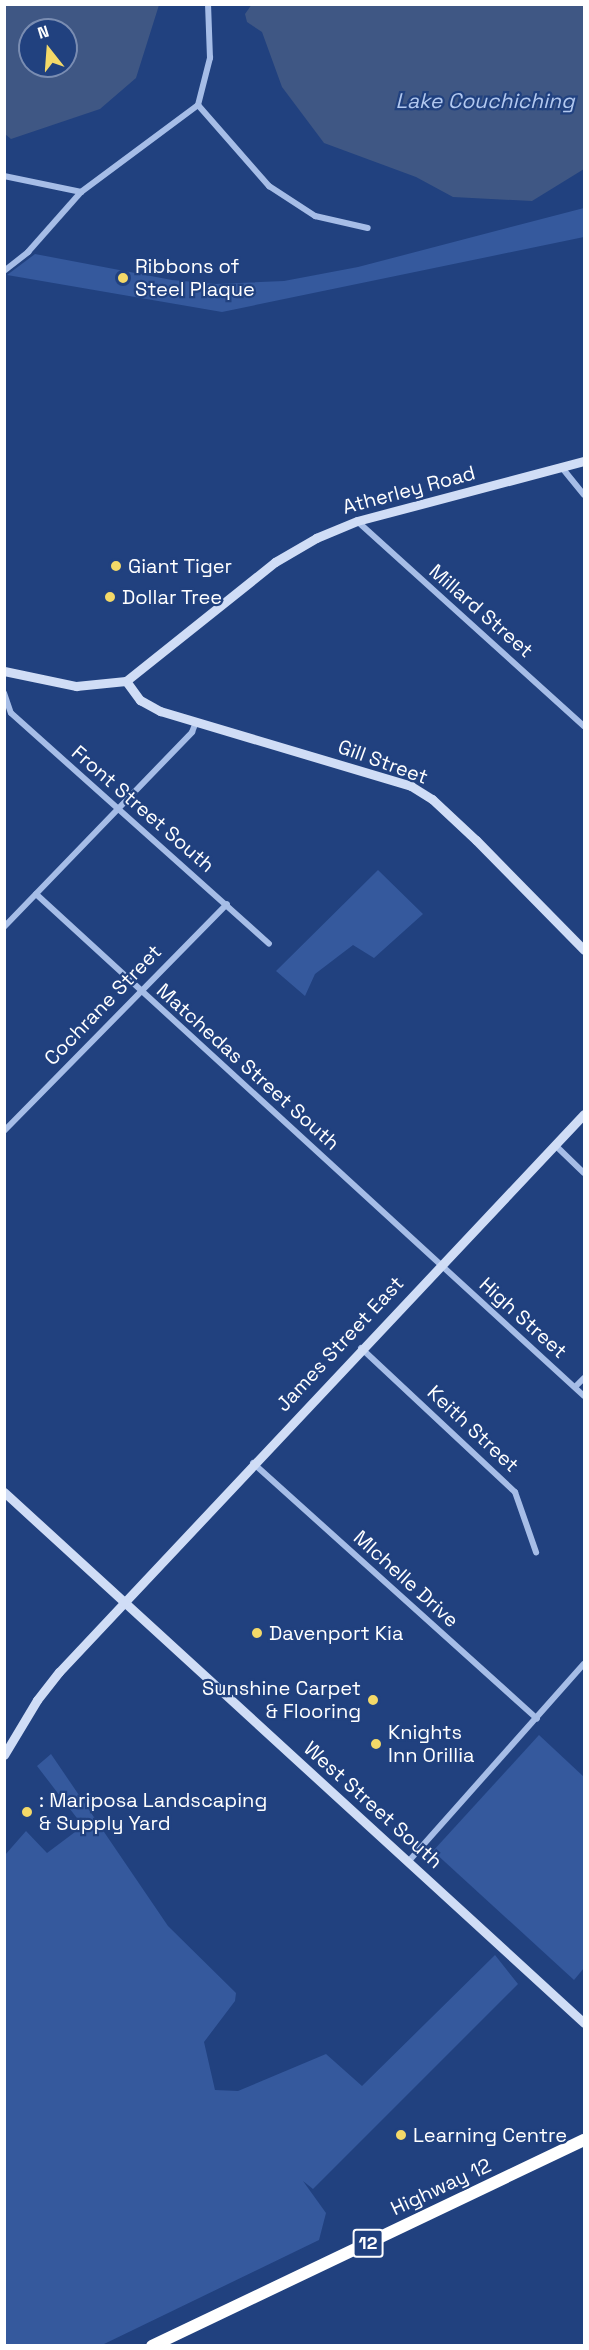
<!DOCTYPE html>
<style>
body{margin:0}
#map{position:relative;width:589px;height:2350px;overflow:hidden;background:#21417f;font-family:"Space Grotesk",sans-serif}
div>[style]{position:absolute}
.green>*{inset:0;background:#35599d}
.water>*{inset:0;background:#3f5784}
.street>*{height:6px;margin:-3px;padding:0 3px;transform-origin:3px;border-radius:3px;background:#a6bde7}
.secondary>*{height:9px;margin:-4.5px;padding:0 4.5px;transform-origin:4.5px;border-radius:4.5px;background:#d0ddf6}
.highway>*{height:12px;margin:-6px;padding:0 6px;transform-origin:6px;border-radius:6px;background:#fff}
.dots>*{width:16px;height:16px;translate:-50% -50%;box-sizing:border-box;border:3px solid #21417f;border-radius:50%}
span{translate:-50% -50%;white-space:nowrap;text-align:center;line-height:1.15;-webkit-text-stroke:4.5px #21417f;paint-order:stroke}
.shield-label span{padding:2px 4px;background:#21417f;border:2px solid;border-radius:4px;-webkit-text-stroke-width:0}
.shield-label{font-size:18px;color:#fff;font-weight:700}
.poi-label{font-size:20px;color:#fff}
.left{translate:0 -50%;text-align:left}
.right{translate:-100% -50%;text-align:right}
.street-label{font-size:20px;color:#fff}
.water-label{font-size:21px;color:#b2c8ef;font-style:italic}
.frame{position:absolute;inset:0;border:6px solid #fff;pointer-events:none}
.north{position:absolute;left:18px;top:18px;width:60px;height:60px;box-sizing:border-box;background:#21417f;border:2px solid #7a8db2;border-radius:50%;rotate:343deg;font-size:16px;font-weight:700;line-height:24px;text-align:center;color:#fff}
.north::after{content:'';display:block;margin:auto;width:21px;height:27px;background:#f4d968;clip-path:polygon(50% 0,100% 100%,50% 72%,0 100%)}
</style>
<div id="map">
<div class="green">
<i style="clip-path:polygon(584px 208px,584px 237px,222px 312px,7px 275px,35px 254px,172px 280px,216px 284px,284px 281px,358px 267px)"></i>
<i style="clip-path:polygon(378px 870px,423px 914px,374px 958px,353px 945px,315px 974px,305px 996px,276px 971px)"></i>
<i style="clip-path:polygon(539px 1735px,584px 1777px,584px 1968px,574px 1980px,433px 1851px)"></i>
<i style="clip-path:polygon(51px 1754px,168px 1926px,236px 1993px,235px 2001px,204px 2042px,215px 2090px,238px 2091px,326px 2054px,362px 2086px,495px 1955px,518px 1984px,313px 2189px,303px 2181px,326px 2213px,319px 2240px,102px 2345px,5px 2345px,5px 1855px,26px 1831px,47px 1853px,83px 1826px,37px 1766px)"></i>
</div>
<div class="water">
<i style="clip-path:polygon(evenodd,5px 4px,159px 4px,159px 5px,136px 78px,100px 109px,11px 139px,5px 134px,5px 4px,30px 30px,66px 30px,66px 66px,30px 66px,30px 30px)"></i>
<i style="clip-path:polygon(252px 4px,584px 5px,584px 169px,532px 201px,453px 197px,416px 177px,324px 143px,282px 87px,262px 32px,247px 22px,245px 14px)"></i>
</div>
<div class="street">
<i style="left:198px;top:105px;width:108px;rotate:48.8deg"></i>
<i style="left:269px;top:186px;width:55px;rotate:33.1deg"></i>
<i style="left:315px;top:216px;width:54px;rotate:12.8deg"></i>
<i style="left:4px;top:176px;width:79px;rotate:11.7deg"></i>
<i style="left:4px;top:271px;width:31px;rotate:-38deg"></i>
<i style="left:28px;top:252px;width:80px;rotate:-48.5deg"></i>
<i style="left:81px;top:192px;width:146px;rotate:-36.6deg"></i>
<i style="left:198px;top:105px;width:49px;rotate:-75.7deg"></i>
<i style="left:210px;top:58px;width:54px;rotate:-92.1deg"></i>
<i style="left:563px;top:469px;width:33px;rotate:51deg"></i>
<i style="left:357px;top:521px;width:306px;rotate:42.1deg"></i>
<i style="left:4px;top:693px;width:21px;rotate:71deg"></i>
<i style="left:11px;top:713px;width:346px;rotate:41.8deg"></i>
<i style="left:36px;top:894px;width:743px;rotate:42.49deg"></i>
<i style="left:4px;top:927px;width:271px;rotate:-46deg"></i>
<i style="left:192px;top:732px;width:11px;rotate:-68deg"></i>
<i style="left:4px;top:1131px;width:318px;rotate:-45.5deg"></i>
<i style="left:555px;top:1145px;width:40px;rotate:44deg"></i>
<i style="left:361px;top:1348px;width:211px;rotate:43.1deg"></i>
<i style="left:515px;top:1492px;width:64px;rotate:70.7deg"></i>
<i style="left:575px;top:1387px;width:13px;rotate:-45deg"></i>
<i style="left:253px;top:1463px;width:382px;rotate:42deg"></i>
<i style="left:408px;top:1862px;width:265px;rotate:-48.4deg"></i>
</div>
<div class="secondary">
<i style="left:4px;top:671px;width:74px;rotate:11.8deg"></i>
<i style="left:76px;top:686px;width:50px;rotate:-5.7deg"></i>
<i style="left:126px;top:681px;width:191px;rotate:-38.6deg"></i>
<i style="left:275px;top:562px;width:48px;rotate:-30.3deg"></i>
<i style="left:316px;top:538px;width:44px;rotate:-22.5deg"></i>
<i style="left:357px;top:521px;width:235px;rotate:-14.8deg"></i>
<i style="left:126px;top:681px;width:24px;rotate:54deg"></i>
<i style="left:140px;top:700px;width:23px;rotate:29deg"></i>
<i style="left:160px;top:711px;width:262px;rotate:16.6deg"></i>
<i style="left:411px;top:786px;width:25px;rotate:32deg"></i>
<i style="left:432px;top:799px;width:60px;rotate:43deg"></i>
<i style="left:476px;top:840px;width:154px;rotate:45.5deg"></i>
<i style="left:4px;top:1492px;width:786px;rotate:42.47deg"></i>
<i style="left:4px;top:1755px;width:64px;rotate:-59deg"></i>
<i style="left:37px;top:1700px;width:36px;rotate:-52deg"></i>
<i style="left:59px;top:1672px;width:766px;rotate:-46.75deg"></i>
</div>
<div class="highway">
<i style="left:152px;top:2346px;width:479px;rotate:-25.5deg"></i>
</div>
<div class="dots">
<i style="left:123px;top:278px;background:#f4d968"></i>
<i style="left:116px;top:566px;background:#f4d968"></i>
<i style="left:110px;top:597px;background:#f4d968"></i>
<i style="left:257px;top:1633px;background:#f4d968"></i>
<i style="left:373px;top:1700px;background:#f4d968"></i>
<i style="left:376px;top:1744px;background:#f4d968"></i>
<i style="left:27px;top:1812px;background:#f4d968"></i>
<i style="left:401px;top:2135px;background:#f4d968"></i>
</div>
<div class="shield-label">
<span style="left:368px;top:2243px">12</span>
</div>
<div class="poi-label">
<span class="left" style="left:135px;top:278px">Ribbons of<br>Steel Plaque</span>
<span class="left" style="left:128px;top:566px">Giant Tiger</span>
<span class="left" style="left:122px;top:597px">Dollar Tree</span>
<span class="left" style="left:269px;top:1633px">Davenport Kia</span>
<span class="right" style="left:361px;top:1700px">Sunshine Carpet<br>&amp; Flooring</span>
<span class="left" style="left:388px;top:1744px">Knights<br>Inn Orillia</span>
<span class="left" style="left:39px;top:1812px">: Mariposa Landscaping<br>&amp; Supply Yard</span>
<span class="left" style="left:413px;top:2135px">Learning Centre</span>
</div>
<div class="street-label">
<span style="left:409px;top:490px;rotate:-15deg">Atherley Road</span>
<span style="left:481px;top:611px;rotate:41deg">Millard Street</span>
<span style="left:383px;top:762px;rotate:20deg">Gill Street</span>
<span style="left:143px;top:809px;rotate:41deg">Front Street South</span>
<span style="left:103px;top:1005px;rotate:-46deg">Cochrane Street</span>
<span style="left:248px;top:1067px;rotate:42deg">Matchedas Street South</span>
<span style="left:523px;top:1318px;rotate:42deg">High Street</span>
<span style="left:340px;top:1344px;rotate:-47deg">James Street East</span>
<span style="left:473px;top:1429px;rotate:43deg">Keith Street</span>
<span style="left:406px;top:1579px;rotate:42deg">MIchelle Drive</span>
<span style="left:373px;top:1805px;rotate:42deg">West Street South</span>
<span style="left:441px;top:2187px;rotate:-25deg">Highway 12</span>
</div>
<div class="water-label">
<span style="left:485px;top:101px">Lake Couchiching</span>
</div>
<div class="frame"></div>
<div class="north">N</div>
</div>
